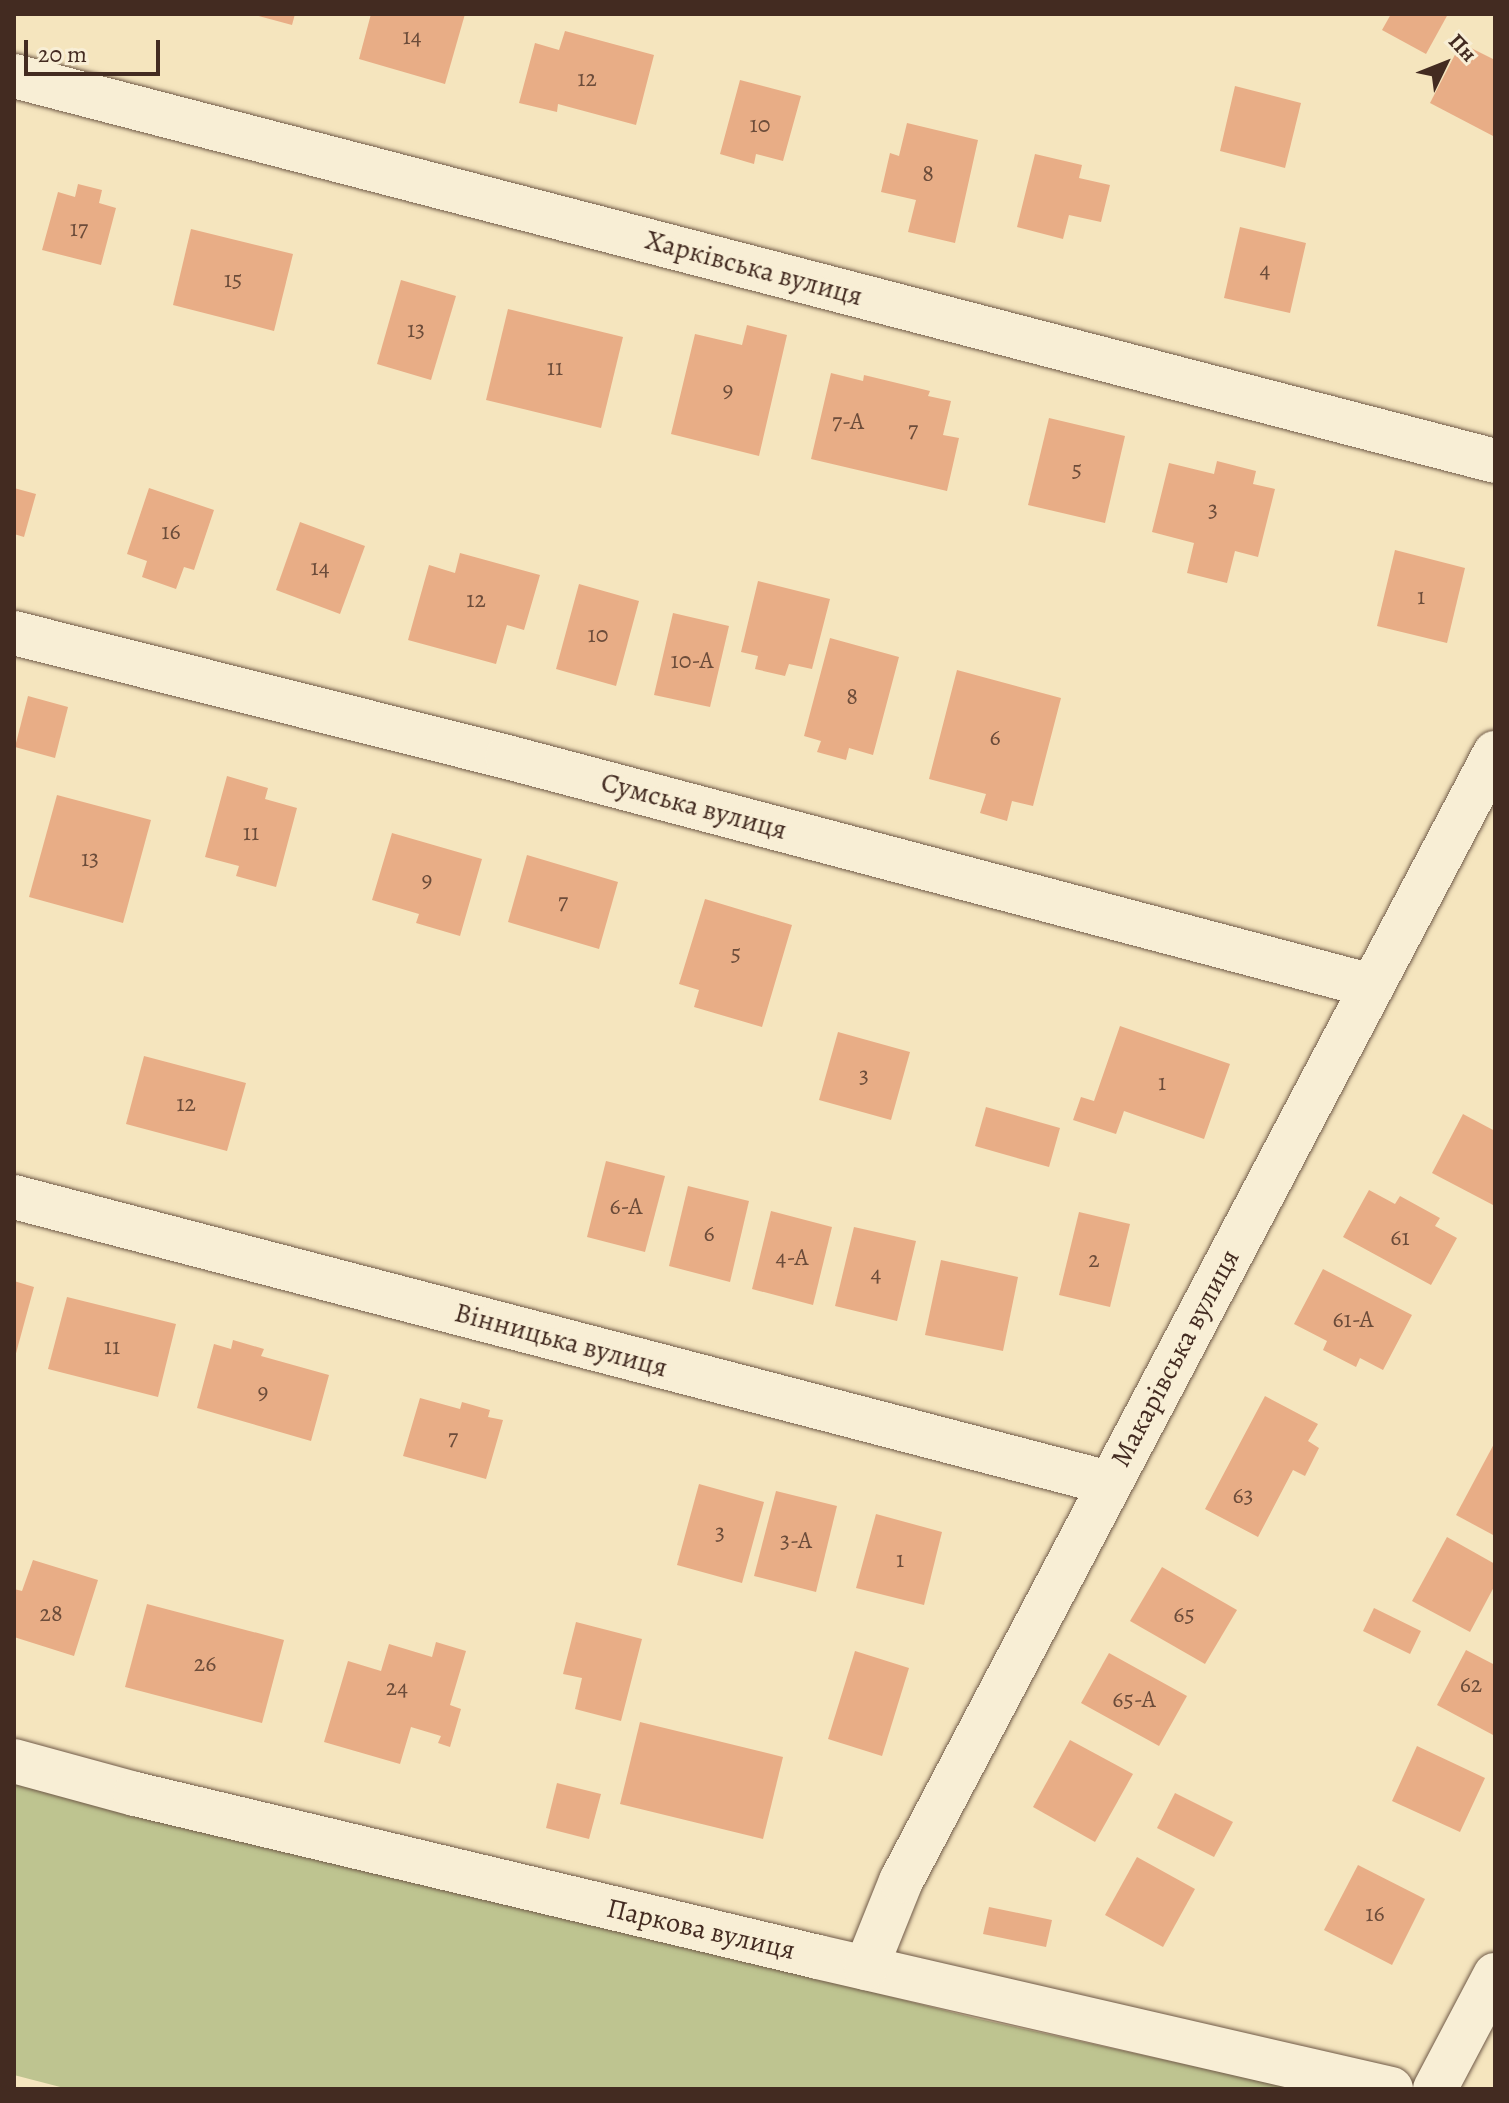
<!DOCTYPE html>
<meta charset="utf-8">
<style>
body{margin:0}
#map{position:relative;width:1509px;height:2103px;overflow:hidden;background:#f5e5be;font-family:Alegreya,serif}
div>[style]{position:absolute}
.green>*{inset:0;background:#bec490}
.building>*{inset:0;background:#e8ad86}
.roads{filter:drop-shadow(0 0 2px #705a48) drop-shadow(0 0 2px #705a48)}
.minor>*{height:44px;margin:-22px;padding:0 22px;transform-origin:22px;border-radius:22px;background:#f8eed5}
span{translate:-50% -50%;white-space:nowrap;text-align:center;line-height:1.15;-webkit-text-stroke:8px #f8eed5;paint-order:stroke}
.number-label{font-size:24px;color:#6c4c3a}
.number-label span{-webkit-text-stroke-width:0}
.street-label{font-size:28px;color:#432b21}
.frame{position:absolute;inset:0;border:16px solid #432b21;pointer-events:none}
.north{position:absolute;left:1405px;top:24px;width:80px;height:80px;-webkit-text-stroke:6px #f8eed5;paint-order:stroke;rotate:47deg;font-size:22px;font-weight:700;line-height:32px;text-align:center;color:#432b21}
.north::after{content:'';display:block;margin:auto;width:28px;height:36px;background:#432b21;clip-path:polygon(50% 0,100% 100%,50% 72%,0 100%)}
.scale{position:absolute;left:24px;top:40px;width:136px;height:36px;box-sizing:border-box;border:4px solid #432b21;border-top:0;padding-left:10px;font-size:24px;line-height:28px;white-space:nowrap;color:#432b21;-webkit-text-stroke:6px #f8eed5;paint-order:stroke}
</style>
<div id="map">
<div class="green">
<i style="clip-path:polygon(14px 1775px,979px 2019px,1297px 2089px,68px 2089px,14px 2075px)"></i>
</div>
<div class="building">
<i style="clip-path:polygon(251px 14px,295px 14px,292px 25px)"></i>
<i style="clip-path:polygon(371px 14px,465px 14px,445px 84px,359px 59px)"></i>
<i style="clip-path:polygon(1391px 14px,1448px 14px,1426px 54px,1382px 30px)"></i>
<i style="clip-path:polygon(565px 31px,654px 55px,636px 125px,558px 104px,557px 112px,519px 103px,535px 43px,559px 50px)"></i>
<i style="clip-path:polygon(1461px 43px,1495px 60px,1495px 137px,1430px 103px)"></i>
<i style="clip-path:polygon(740px 80px,801px 96px,783px 161px,756px 154px,754px 164px,720px 154px)"></i>
<i style="clip-path:polygon(1235px 86px,1301px 103px,1285px 168px,1220px 151px)"></i>
<i style="clip-path:polygon(907px 123px,978px 140px,955px 243px,908px 232px,916px 200px,881px 192px,890px 153px,899px 156px)"></i>
<i style="clip-path:polygon(1035px 154px,1082px 165px,1079px 178px,1110px 185px,1101px 222px,1069px 215px,1063px 239px,1017px 227px)"></i>
<i style="clip-path:polygon(78px 184px,102px 190px,99px 203px,116px 208px,101px 265px,42px 250px,58px 192px,75px 197px)"></i>
<i style="clip-path:polygon(1240px 227px,1306px 243px,1290px 313px,1224px 298px)"></i>
<i style="clip-path:polygon(191px 229px,293px 254px,274px 331px,173px 305px)"></i>
<i style="clip-path:polygon(401px 280px,456px 296px,431px 380px,377px 364px)"></i>
<i style="clip-path:polygon(508px 309px,623px 337px,601px 428px,486px 400px)"></i>
<i style="clip-path:polygon(747px 325px,787px 335px,759px 456px,671px 434px,695px 334px,742px 345px)"></i>
<i style="clip-path:polygon(831px 373px,863px 381px,864px 375px,930px 391px,928px 396px,951px 401px,943px 435px,959px 438px,947px 491px,811px 459px)"></i>
<i style="clip-path:polygon(1049px 418px,1125px 436px,1105px 523px,1028px 505px)"></i>
<i style="clip-path:polygon(1217px 461px,1256px 471px,1253px 484px,1275px 489px,1258px 557px,1235px 551px,1227px 583px,1187px 573px,1194px 543px,1152px 532px,1169px 463px,1214px 474px)"></i>
<i style="clip-path:polygon(14px 488px,36px 494px,24px 537px,14px 534px)"></i>
<i style="clip-path:polygon(149px 488px,214px 510px,194px 570px,184px 567px,176px 589px,142px 577px,147px 561px,127px 554px)"></i>
<i style="clip-path:polygon(300px 522px,365px 546px,340px 614px,276px 590px)"></i>
<i style="clip-path:polygon(1395px 550px,1465px 568px,1447px 643px,1377px 626px)"></i>
<i style="clip-path:polygon(460px 553px,540px 575px,524px 630px,507px 625px,496px 664px,408px 640px,429px 565px,455px 573px)"></i>
<i style="clip-path:polygon(758px 581px,830px 599px,812px 669px,789px 664px,785px 676px,755px 669px,758px 656px,741px 652px)"></i>
<i style="clip-path:polygon(579px 584px,639px 601px,616px 686px,556px 669px)"></i>
<i style="clip-path:polygon(673px 613px,729px 626px,710px 707px,654px 695px)"></i>
<i style="clip-path:polygon(830px 638px,899px 657px,873px 755px,849px 748px,846px 760px,817px 752px,821px 741px,804px 736px)"></i>
<i style="clip-path:polygon(957px 670px,1061px 698px,1033px 806px,1012px 801px,1007px 821px,980px 813px,986px 794px,929px 779px)"></i>
<i style="clip-path:polygon(28px 696px,68px 707px,55px 758px,15px 747px)"></i>
<i style="clip-path:polygon(227px 776px,268px 788px,265px 799px,297px 808px,276px 887px,236px 876px,239px 866px,205px 857px)"></i>
<i style="clip-path:polygon(57px 795px,151px 820px,123px 923px,29px 897px)"></i>
<i style="clip-path:polygon(392px 833px,482px 859px,460px 936px,416px 923px,419px 914px,372px 900px)"></i>
<i style="clip-path:polygon(527px 855px,618px 882px,599px 949px,508px 922px)"></i>
<i style="clip-path:polygon(705px 899px,792px 925px,762px 1027px,694px 1007px,699px 990px,679px 984px)"></i>
<i style="clip-path:polygon(1120px 1026px,1230px 1064px,1204px 1139px,1124px 1111px,1116px 1134px,1073px 1120px,1081px 1097px,1094px 1101px)"></i>
<i style="clip-path:polygon(838px 1032px,910px 1052px,891px 1120px,819px 1100px)"></i>
<i style="clip-path:polygon(144px 1056px,246px 1083px,227px 1151px,126px 1124px)"></i>
<i style="clip-path:polygon(986px 1107px,1060px 1128px,1049px 1167px,975px 1146px)"></i>
<i style="clip-path:polygon(1463px 1114px,1495px 1131px,1495px 1206px,1432px 1173px)"></i>
<i style="clip-path:polygon(606px 1161px,665px 1176px,645px 1252px,587px 1237px)"></i>
<i style="clip-path:polygon(688px 1186px,749px 1201px,730px 1282px,669px 1266px)"></i>
<i style="clip-path:polygon(1369px 1190px,1395px 1204px,1400px 1196px,1440px 1218px,1435px 1226px,1457px 1238px,1431px 1285px,1343px 1237px)"></i>
<i style="clip-path:polygon(771px 1211px,832px 1227px,813px 1305px,752px 1289px)"></i>
<i style="clip-path:polygon(1079px 1212px,1130px 1224px,1110px 1307px,1059px 1295px)"></i>
<i style="clip-path:polygon(854px 1227px,916px 1241px,897px 1321px,835px 1306px)"></i>
<i style="clip-path:polygon(941px 1260px,1018px 1277px,1003px 1351px,925px 1335px)"></i>
<i style="clip-path:polygon(1323px 1269px,1412px 1315px,1383px 1370px,1360px 1358px,1356px 1367px,1323px 1350px,1327px 1341px,1294px 1324px)"></i>
<i style="clip-path:polygon(14px 1281px,34px 1287px,15px 1357px,14px 1356px)"></i>
<i style="clip-path:polygon(67px 1297px,176px 1324px,158px 1397px,48px 1369px)"></i>
<i style="clip-path:polygon(233px 1340px,264px 1349px,261px 1356px,329px 1375px,311px 1441px,197px 1408px,214px 1344px,231px 1349px)"></i>
<i style="clip-path:polygon(1265px 1396px,1318px 1424px,1308px 1441px,1319px 1448px,1305px 1476px,1293px 1470px,1258px 1537px,1205px 1509px)"></i>
<i style="clip-path:polygon(420px 1398px,460px 1409px,462px 1402px,490px 1410px,488px 1417px,503px 1420px,486px 1479px,403px 1456px)"></i>
<i style="clip-path:polygon(1495px 1442px,1495px 1536px,1456px 1515px)"></i>
<i style="clip-path:polygon(699px 1484px,764px 1502px,742px 1583px,677px 1565px)"></i>
<i style="clip-path:polygon(776px 1491px,837px 1506px,816px 1592px,754px 1576px)"></i>
<i style="clip-path:polygon(876px 1514px,942px 1532px,924px 1605px,856px 1588px)"></i>
<i style="clip-path:polygon(1447px 1537px,1495px 1564px,1495px 1585px,1470px 1632px,1412px 1601px)"></i>
<i style="clip-path:polygon(33px 1560px,98px 1580px,74px 1656px,14px 1637px,14px 1589px,22px 1591px)"></i>
<i style="clip-path:polygon(1162px 1567px,1237px 1610px,1205px 1664px,1130px 1621px)"></i>
<i style="clip-path:polygon(147px 1604px,284px 1640px,262px 1723px,125px 1687px)"></i>
<i style="clip-path:polygon(1374px 1608px,1421px 1631px,1410px 1654px,1363px 1631px)"></i>
<i style="clip-path:polygon(576px 1622px,642px 1639px,621px 1721px,575px 1709px,582px 1678px,563px 1674px)"></i>
<i style="clip-path:polygon(436px 1642px,466px 1651px,450px 1705px,461px 1709px,450px 1747px,438px 1743px,441px 1736px,411px 1727px,400px 1764px,324px 1742px,348px 1661px,381px 1671px,389px 1644px,432px 1657px)"></i>
<i style="clip-path:polygon(1466px 1650px,1495px 1665px,1495px 1736px,1437px 1705px)"></i>
<i style="clip-path:polygon(855px 1651px,909px 1668px,882px 1756px,828px 1739px)"></i>
<i style="clip-path:polygon(1109px 1653px,1187px 1696px,1159px 1746px,1081px 1703px)"></i>
<i style="clip-path:polygon(640px 1722px,783px 1757px,763px 1839px,620px 1804px)"></i>
<i style="clip-path:polygon(1070px 1740px,1133px 1774px,1095px 1842px,1033px 1807px)"></i>
<i style="clip-path:polygon(1417px 1746px,1485px 1778px,1460px 1832px,1392px 1801px)"></i>
<i style="clip-path:polygon(557px 1783px,601px 1794px,589px 1839px,546px 1828px)"></i>
<i style="clip-path:polygon(1175px 1793px,1233px 1822px,1214px 1857px,1157px 1828px)"></i>
<i style="clip-path:polygon(1137px 1857px,1195px 1889px,1163px 1947px,1105px 1915px)"></i>
<i style="clip-path:polygon(1358px 1865px,1425px 1899px,1392px 1965px,1324px 1930px)"></i>
<i style="clip-path:polygon(989px 1907px,1052px 1920px,1046px 1947px,983px 1934px)"></i>
</div>
<div class="roads">
<div class="minor">
<i style="left:14px;top:76px;width:1530px;rotate:14.57deg"></i>
<i style="left:14px;top:633px;width:508px;rotate:14.12deg"></i>
<i style="left:507px;top:757px;width:895px;rotate:14.83deg"></i>
<i style="left:14px;top:1197px;width:1132px;rotate:14.64deg"></i>
<i style="left:14px;top:1761px;width:125px;rotate:15.3deg"></i>
<i style="left:135px;top:1794px;width:702px;rotate:13.42deg"></i>
<i style="left:818px;top:1957px;width:588px;rotate:12.97deg"></i>
<i style="left:866px;top:1968px;width:94px;rotate:-68.1deg"></i>
<i style="left:901px;top:1881px;width:1275px;rotate:-62.23deg"></i>
<i style="left:1435px;top:2089px;width:129px;rotate:-62.2deg"></i>
</div>
</div>
<div class="number-label">
<span style="left:412px;top:37px">14</span>
<span style="left:587px;top:79px">12</span>
<span style="left:760px;top:125px">10</span>
<span style="left:928px;top:174px">8</span>
<span style="left:79px;top:229px">17</span>
<span style="left:1265px;top:270px">4</span>
<span style="left:233px;top:280px">15</span>
<span style="left:416px;top:330px">13</span>
<span style="left:555px;top:368px">11</span>
<span style="left:728px;top:390px">9</span>
<span style="left:848px;top:422px">7-А</span>
<span style="left:913px;top:430px">7</span>
<span style="left:1077px;top:470px">5</span>
<span style="left:1213px;top:510px">3</span>
<span style="left:171px;top:532px">16</span>
<span style="left:320px;top:568px">14</span>
<span style="left:1421px;top:597px">1</span>
<span style="left:476px;top:600px">12</span>
<span style="left:598px;top:635px">10</span>
<span style="left:692px;top:661px">10-А</span>
<span style="left:852px;top:697px">8</span>
<span style="left:995px;top:738px">6</span>
<span style="left:251px;top:833px">11</span>
<span style="left:90px;top:859px">13</span>
<span style="left:427px;top:880px">9</span>
<span style="left:563px;top:902px">7</span>
<span style="left:736px;top:954px">5</span>
<span style="left:864px;top:1076px">3</span>
<span style="left:1162px;top:1083px">1</span>
<span style="left:186px;top:1104px">12</span>
<span style="left:626px;top:1207px">6-А</span>
<span style="left:709px;top:1234px">6</span>
<span style="left:1400px;top:1238px">61</span>
<span style="left:792px;top:1258px">4-А</span>
<span style="left:1094px;top:1260px">2</span>
<span style="left:876px;top:1274px">4</span>
<span style="left:1353px;top:1320px">61-А</span>
<span style="left:112px;top:1347px">11</span>
<span style="left:263px;top:1392px">9</span>
<span style="left:453px;top:1438px">7</span>
<span style="left:1243px;top:1496px">63</span>
<span style="left:720px;top:1533px">3</span>
<span style="left:796px;top:1541px">3-А</span>
<span style="left:900px;top:1560px">1</span>
<span style="left:51px;top:1614px">28</span>
<span style="left:1184px;top:1615px">65</span>
<span style="left:205px;top:1664px">26</span>
<span style="left:1471px;top:1685px">62</span>
<span style="left:397px;top:1688px">24</span>
<span style="left:1134px;top:1700px">65-А</span>
<span style="left:1375px;top:1914px">16</span>
</div>
<div class="street-label">
<span style="left:754px;top:268px;rotate:15deg">Харківська вулиця</span>
<span style="left:694px;top:806px;rotate:15deg">Сумська вулиця</span>
<span style="left:561px;top:1340px;rotate:15deg">Вінницька вулиця</span>
<span style="left:1175px;top:1358px;rotate:-62deg">Макарівська вулиця</span>
<span style="left:701px;top:1929px;rotate:13deg">Паркова вулиця</span>
</div>
<div class="frame"></div>
<div class="north">Пн</div>
<div class="scale">20 m</div>
</div>
